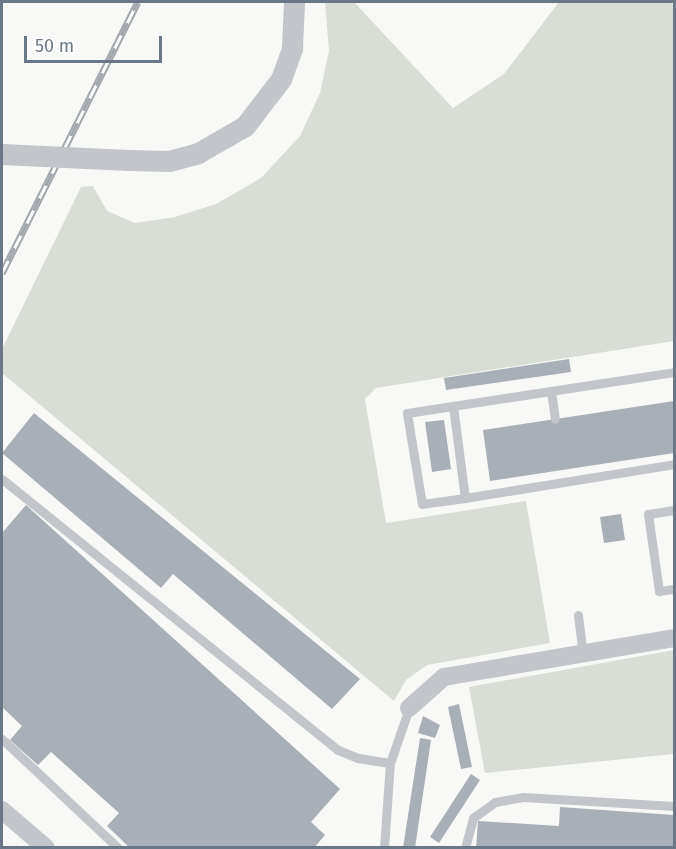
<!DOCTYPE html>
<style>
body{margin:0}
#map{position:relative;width:676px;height:849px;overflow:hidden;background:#f8f9f6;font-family:"Fira Sans",sans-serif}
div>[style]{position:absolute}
.green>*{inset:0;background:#d8ddd6}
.building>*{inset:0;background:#a8afb7}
.service>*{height:9px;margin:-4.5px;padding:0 4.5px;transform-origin:4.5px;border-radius:4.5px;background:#c2c5c9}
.minor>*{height:18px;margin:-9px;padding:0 9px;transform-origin:9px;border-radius:9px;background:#c2c5c9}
.tertiary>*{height:21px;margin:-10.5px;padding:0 10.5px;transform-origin:10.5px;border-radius:10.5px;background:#c2c5c9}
.rail>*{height:7px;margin-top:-3.5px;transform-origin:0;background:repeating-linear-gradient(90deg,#fff 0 14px,#a1a7ad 0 28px);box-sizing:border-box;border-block:2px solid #a1a7ad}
.tertiary-bridge>*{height:21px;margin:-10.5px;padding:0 10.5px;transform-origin:10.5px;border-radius:10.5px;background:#c2c5c9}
span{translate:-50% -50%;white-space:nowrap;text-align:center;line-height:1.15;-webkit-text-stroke:6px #fff;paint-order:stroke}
.frame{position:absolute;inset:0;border:3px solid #697786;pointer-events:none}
.scale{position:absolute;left:24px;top:36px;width:138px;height:27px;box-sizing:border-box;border:3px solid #697786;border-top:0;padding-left:8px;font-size:18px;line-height:21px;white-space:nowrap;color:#697786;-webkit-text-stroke:4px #fff;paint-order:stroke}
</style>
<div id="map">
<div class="green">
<i style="clip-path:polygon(325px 2px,354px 2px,453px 108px,504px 74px,559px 2px,671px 2px,674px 7px,674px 341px,376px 388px,365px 399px,386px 523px,526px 501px,550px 643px,427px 665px,406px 680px,394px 701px,2px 373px,2px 349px,81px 187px,93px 186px,107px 211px,135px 223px,175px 217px,216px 204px,261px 178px,300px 136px,320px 93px,329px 51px)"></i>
<i style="clip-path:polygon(674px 650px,674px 754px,485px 773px,469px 687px)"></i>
</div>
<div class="building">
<i style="clip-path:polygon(569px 359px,571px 372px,446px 390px,444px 378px)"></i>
<i style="clip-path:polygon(674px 401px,674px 453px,490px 481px,483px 430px)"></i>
<i style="clip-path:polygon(34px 413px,360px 679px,332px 709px,173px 574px,161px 588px,2px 453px)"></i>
<i style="clip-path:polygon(444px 420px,451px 469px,432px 472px,425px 422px)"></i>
<i style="clip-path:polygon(26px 505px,340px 789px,311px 822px,325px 835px,314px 848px,130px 848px,107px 826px,119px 813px,51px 752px,38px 765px,10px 740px,22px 726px,2px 707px,2px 533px)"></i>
<i style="clip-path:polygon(621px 514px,625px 540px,604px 543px,600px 517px)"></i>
<i style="clip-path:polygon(459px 704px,472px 767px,461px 769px,448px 707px)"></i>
<i style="clip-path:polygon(423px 716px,440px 725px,435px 738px,418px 733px)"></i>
<i style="clip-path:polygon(420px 738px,431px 740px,415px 848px,403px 848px)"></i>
<i style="clip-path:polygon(471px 774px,480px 780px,439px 843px,430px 837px)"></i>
<i style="clip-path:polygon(560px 807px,674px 815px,674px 848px,476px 848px,478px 821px,559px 826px)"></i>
</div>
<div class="service">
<i style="left:551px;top:391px;width:28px;rotate:82deg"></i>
<i style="left:453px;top:406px;width:93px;rotate:82.6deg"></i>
<i style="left:465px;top:498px;width:43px;rotate:172.1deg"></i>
<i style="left:422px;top:504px;width:92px;rotate:-99.4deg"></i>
<i style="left:407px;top:413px;width:270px;rotate:-8.7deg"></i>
<i style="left:2px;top:479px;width:432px;rotate:38.9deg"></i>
<i style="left:338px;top:750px;width:22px;rotate:22deg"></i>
<i style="left:358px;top:758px;width:32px;rotate:9deg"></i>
<i style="left:465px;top:498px;width:212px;rotate:-9.2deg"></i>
<i style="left:674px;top:510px;width:26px;rotate:171deg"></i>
<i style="left:648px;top:514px;width:78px;rotate:81.9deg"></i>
<i style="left:659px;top:591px;width:15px;rotate:-8deg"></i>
<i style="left:578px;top:615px;width:38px;rotate:83deg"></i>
<i style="left:2px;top:739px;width:159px;rotate:43.2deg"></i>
<i style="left:384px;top:848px;width:85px;rotate:-86deg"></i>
<i style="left:390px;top:763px;width:58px;rotate:-70.9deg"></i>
<i style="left:465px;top:848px;width:31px;rotate:-75deg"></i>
<i style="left:473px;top:818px;width:27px;rotate:-36deg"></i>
<i style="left:495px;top:802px;width:28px;rotate:-10deg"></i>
<i style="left:523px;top:797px;width:151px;rotate:3.4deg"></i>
</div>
<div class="minor">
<i style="left:409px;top:708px;width:47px;rotate:-41.5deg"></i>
<i style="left:444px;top:677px;width:233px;rotate:-9.6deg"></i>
<i style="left:2px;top:810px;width:58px;rotate:40.8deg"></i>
</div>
<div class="tertiary">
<i style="left:128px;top:160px;width:41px;rotate:1.4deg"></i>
<i style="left:169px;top:161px;width:30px;rotate:-15deg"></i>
<i style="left:198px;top:153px;width:54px;rotate:-29.9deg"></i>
<i style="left:245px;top:126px;width:59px;rotate:-52.5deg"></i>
<i style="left:281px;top:79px;width:33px;rotate:-70deg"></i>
<i style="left:292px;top:48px;width:46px;rotate:-87.5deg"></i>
</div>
<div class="rail">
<i style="left:2px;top:273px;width:303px;rotate:-63.4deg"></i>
</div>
<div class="tertiary-bridge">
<i style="left:2px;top:154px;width:126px;rotate:2.7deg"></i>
</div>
<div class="frame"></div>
<div class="scale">50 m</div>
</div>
